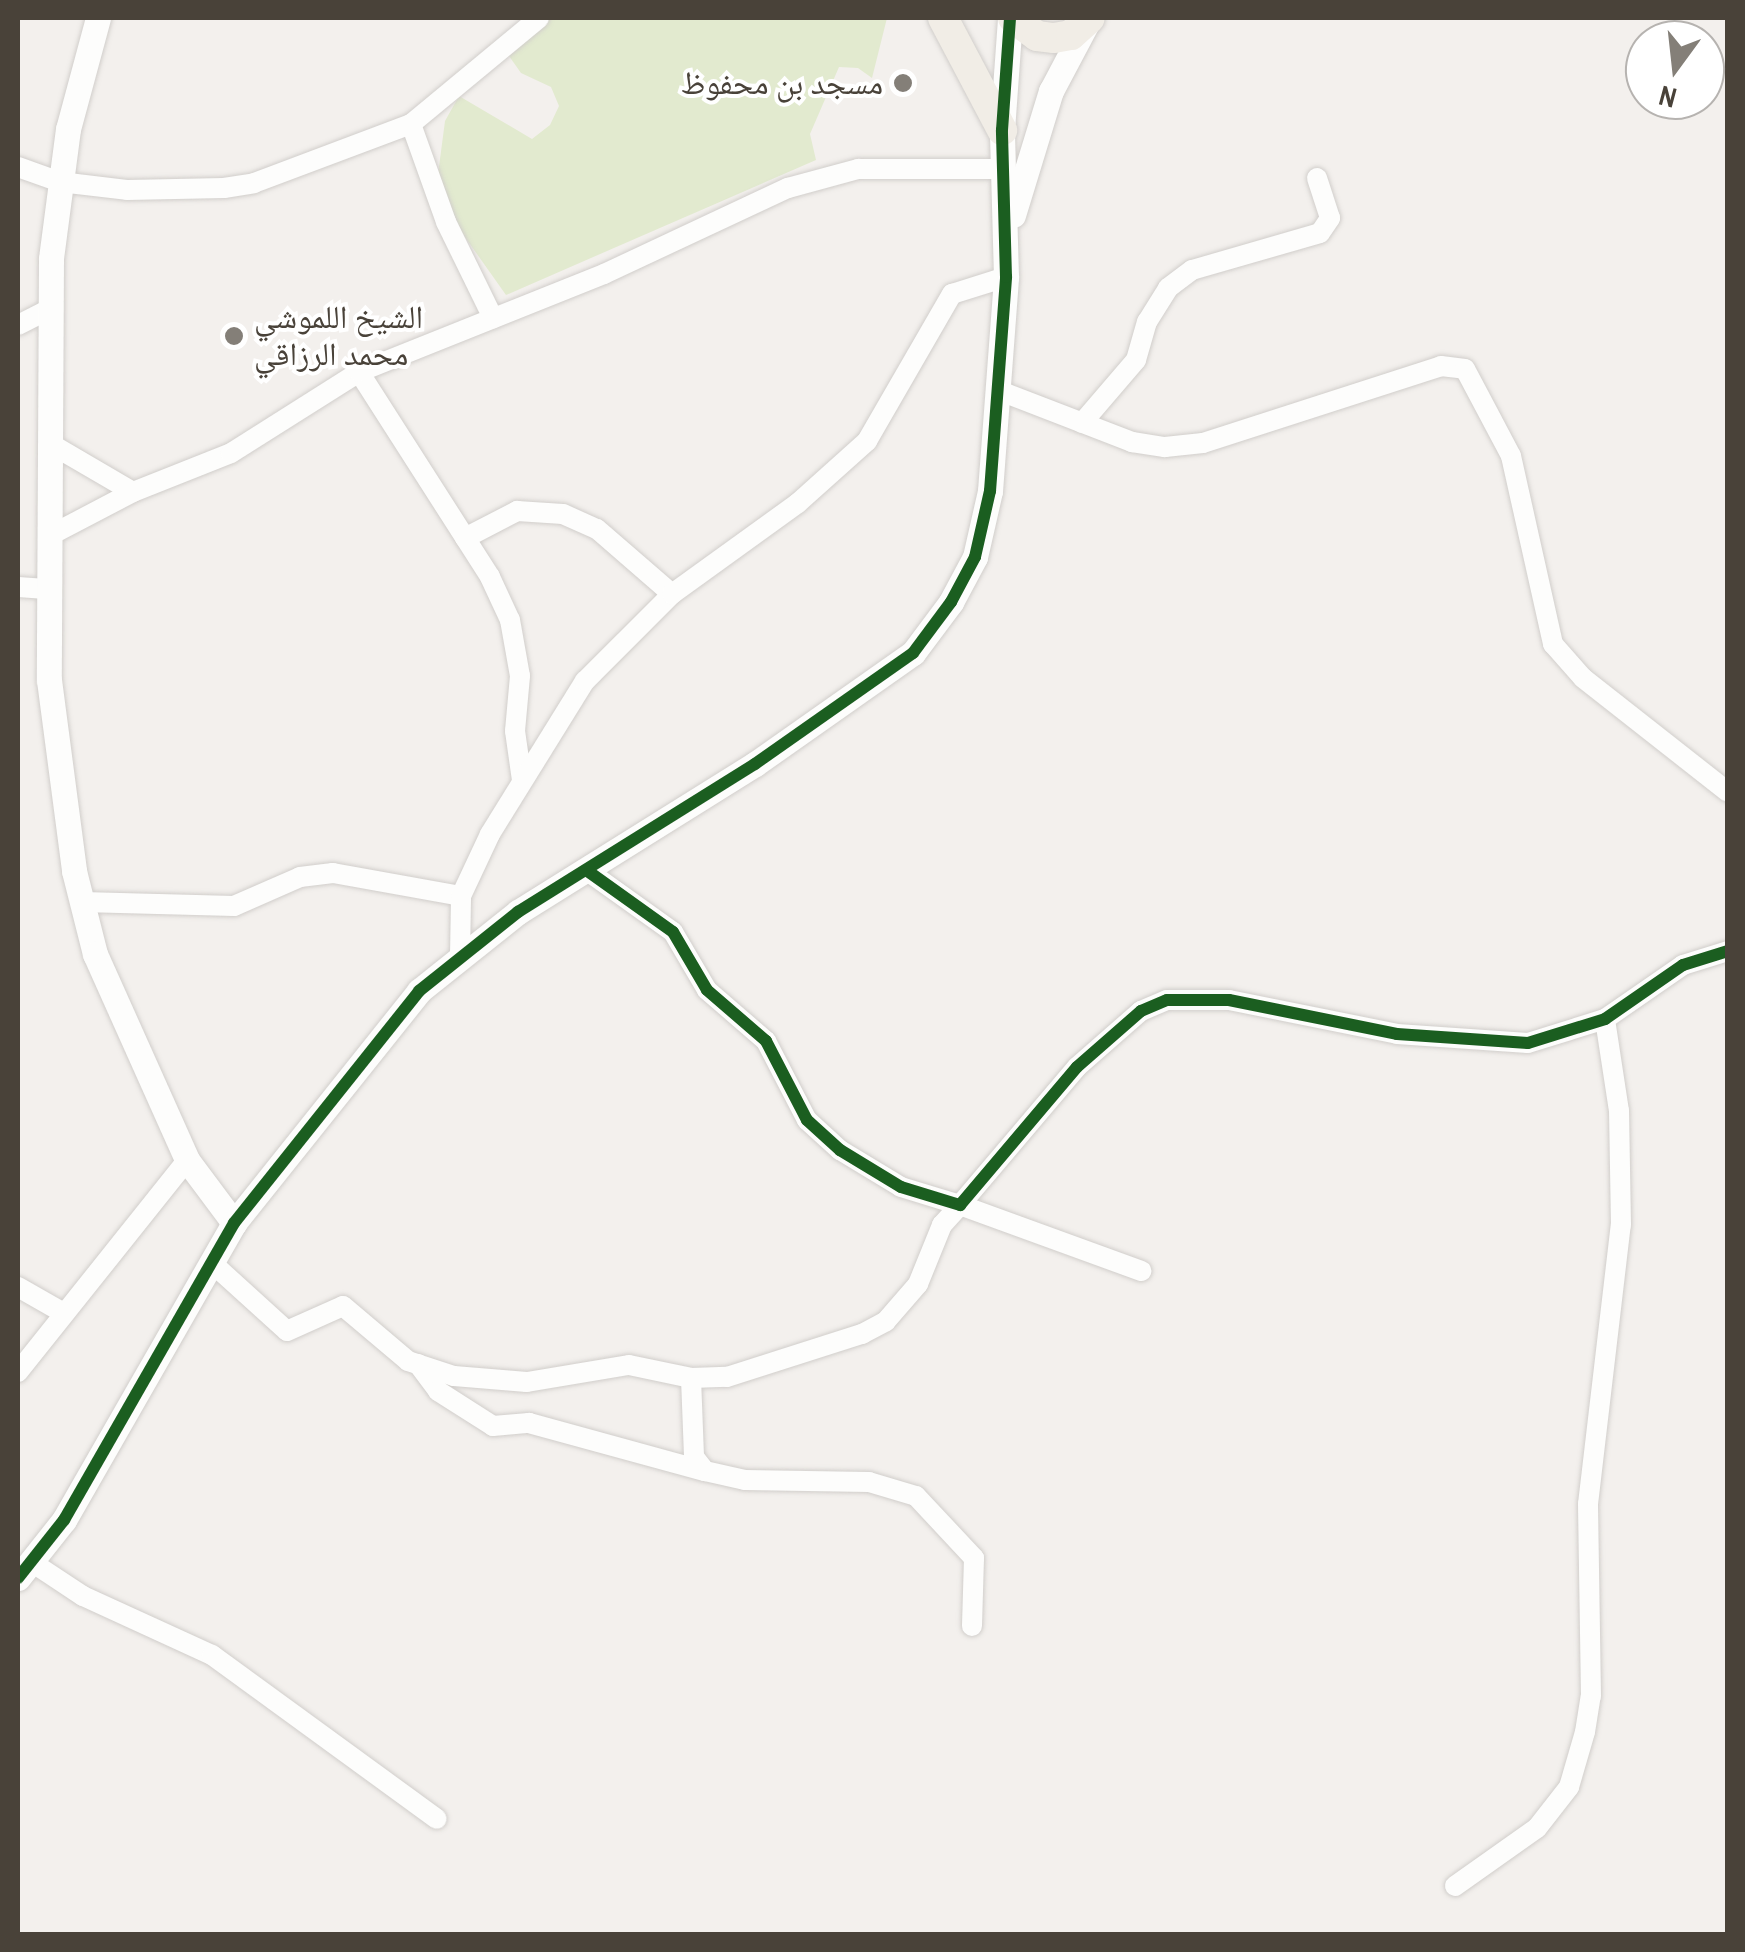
<!DOCTYPE html>
<meta charset="utf-8">
<style>
body{margin:0}
#map{position:relative;width:1745px;height:1952px;overflow:hidden;background:#f3f0ed;font-family:"Archivo Narrow","Noto Naskh Arabic",sans-serif}
div>[style]{position:absolute}
.green>*{inset:0;background:#e2eacf}
.roads{filter:drop-shadow(0 0 2px #d1cecb) drop-shadow(0 0 2px #d1cecb)}
.minor>*{height:20px;margin:-10px;padding:0 10px;transform-origin:10px;border-radius:10px;background:#fdfdfc}
.tertiary>*{height:25px;margin:-12.5px;padding:0 12.5px;transform-origin:12.5px;border-radius:12.5px;background:#fdfdfc}
.primary>*{height:30px;margin:-15px;padding:0 15px;transform-origin:15px;border-radius:15px;background:#f1ede6}
.cycleway>*{height:12px;margin:-6px;padding:0 6px;transform-origin:6px;border-radius:6px;background:#1b5e20}
.dots>*{width:28px;height:28px;translate:-50% -50%;box-sizing:border-box;border:5px solid #fff;border-radius:50%}
span{translate:-50% -50%;white-space:nowrap;text-align:center;line-height:1.15;-webkit-text-stroke:8px #fff;paint-order:stroke}
.poi-label{font-size:32px;color:#494239}
.right{translate:-100% -50%;text-align:right}
.left{translate:0 -50%;text-align:left}
.frame{position:absolute;inset:0;border:20px solid #494239;pointer-events:none}
.north{position:absolute;left:1625px;top:20px;width:100px;height:100px;box-sizing:border-box;background:#fff;border:2px solid #b6b3b0;border-radius:50%;rotate:195deg;font-size:28px;font-weight:700;line-height:40px;text-align:center;color:#494239}
.north::after{content:'';display:block;margin:auto;width:35px;height:45px;background:#847f78;clip-path:polygon(50% 0,100% 100%,50% 72%,0 100%)}
</style>
<div id="map">
<div class="green">
<i style="clip-path:polygon(546px 18px,887px 18px,872px 78px,858px 68px,839px 67px,810px 134px,816px 160px,506px 295px,455px 223px,437px 182px,445px 121px,459px 96px,532px 139px,550px 125px,559px 106px,551px 87px,521px 73px,509px 56px)"></i>
</div>
<div class="roads">
<div class="minor">
<i style="left:411px;top:124px;width:166px;rotate:-39.6deg"></i>
<i style="left:18px;top:167px;width:45px;rotate:19.7deg"></i>
<i style="left:60px;top:182px;width:67px;rotate:6.8deg"></i>
<i style="left:127px;top:190px;width:97px;rotate:-1.2deg"></i>
<i style="left:224px;top:188px;width:30px;rotate:-9deg"></i>
<i style="left:254px;top:183px;width:168px;rotate:-20.6deg"></i>
<i style="left:411px;top:124px;width:104px;rotate:70.3deg"></i>
<i style="left:446px;top:222px;width:107px;rotate:63.9deg"></i>
<i style="left:18px;top:325px;width:35px;rotate:-27deg"></i>
<i style="left:359px;top:372px;width:243px;rotate:57.4deg"></i>
<i style="left:490px;top:577px;width:47px;rotate:65.1deg"></i>
<i style="left:510px;top:620px;width:57px;rotate:79.9deg"></i>
<i style="left:520px;top:676px;width:55px;rotate:95.2deg"></i>
<i style="left:515px;top:731px;width:49px;rotate:81.9deg"></i>
<i style="left:1000px;top:391px;width:142px;rotate:21.1deg"></i>
<i style="left:1132px;top:442px;width:33px;rotate:9deg"></i>
<i style="left:1165px;top:447px;width:38px;rotate:-6deg"></i>
<i style="left:1203px;top:443px;width:250px;rotate:-17.9deg"></i>
<i style="left:1441px;top:366px;width:24px;rotate:7deg"></i>
<i style="left:1465px;top:369px;width:98px;rotate:62.1deg"></i>
<i style="left:1511px;top:456px;width:193px;rotate:77.4deg"></i>
<i style="left:1553px;top:644px;width:45px;rotate:48.6deg"></i>
<i style="left:1583px;top:678px;width:184px;rotate:38.2deg"></i>
<i style="left:1082px;top:423px;width:83px;rotate:-49.4deg"></i>
<i style="left:1136px;top:360px;width:40px;rotate:-74deg"></i>
<i style="left:1147px;top:322px;width:40px;rotate:-58deg"></i>
<i style="left:1168px;top:288px;width:30px;rotate:-37deg"></i>
<i style="left:1192px;top:270px;width:133px;rotate:-16.1deg"></i>
<i style="left:1320px;top:233px;width:18px;rotate:-56deg"></i>
<i style="left:1330px;top:218px;width:42px;rotate:-108deg"></i>
<i style="left:49px;top:443px;width:97px;rotate:30.3deg"></i>
<i style="left:49px;top:536px;width:95px;rotate:-27.6deg"></i>
<i style="left:133px;top:492px;width:105px;rotate:-21.7deg"></i>
<i style="left:231px;top:453px;width:151px;rotate:-32.3deg"></i>
<i style="left:359px;top:372px;width:264px;rotate:-21.8deg"></i>
<i style="left:604px;top:274px;width:203px;rotate:-25.1deg"></i>
<i style="left:788px;top:188px;width:73px;rotate:-15.2deg"></i>
<i style="left:858px;top:169px;width:145px"></i>
<i style="left:465px;top:538px;width:59px;rotate:-27.4deg"></i>
<i style="left:517px;top:511px;width:46px;rotate:3.7deg"></i>
<i style="left:563px;top:514px;width:37px;rotate:24deg"></i>
<i style="left:597px;top:529px;width:99px;rotate:40.9deg"></i>
<i style="left:18px;top:587px;width:28px;rotate:4deg"></i>
<i style="left:589px;top:872px;width:103px;rotate:35.5deg"></i>
<i style="left:673px;top:932px;width:67px;rotate:59.6deg"></i>
<i style="left:707px;top:990px;width:78px;rotate:40.8deg"></i>
<i style="left:766px;top:1041px;width:89px;rotate:62.6deg"></i>
<i style="left:807px;top:1120px;width:45px;rotate:42.3deg"></i>
<i style="left:840px;top:1150px;width:71px;rotate:31.2deg"></i>
<i style="left:901px;top:1187px;width:62px;rotate:17deg"></i>
<i style="left:960px;top:1205px;width:181px;rotate:-49.7deg"></i>
<i style="left:1077px;top:1067px;width:85px;rotate:-41.2deg"></i>
<i style="left:1141px;top:1011px;width:28px;rotate:-23deg"></i>
<i style="left:1167px;top:1000px;width:62px"></i>
<i style="left:1229px;top:1000px;width:171px;rotate:11.4deg"></i>
<i style="left:1397px;top:1034px;width:131px;rotate:3.9deg"></i>
<i style="left:1528px;top:1043px;width:81px;rotate:-17.3deg"></i>
<i style="left:1605px;top:1019px;width:95px;rotate:-34.7deg"></i>
<i style="left:1683px;top:965px;width:47px;rotate:-17.3deg"></i>
<i style="left:82px;top:902px;width:152px;rotate:1.5deg"></i>
<i style="left:234px;top:906px;width:72px;rotate:-23.7deg"></i>
<i style="left:300px;top:877px;width:33px;rotate:-7deg"></i>
<i style="left:333px;top:873px;width:130px;rotate:10.2deg"></i>
<i style="left:460px;top:956px;width:60px;rotate:-89deg"></i>
<i style="left:461px;top:896px;width:68px;rotate:-64.9deg"></i>
<i style="left:490px;top:834px;width:180px;rotate:-58.2deg"></i>
<i style="left:585px;top:681px;width:123px;rotate:-45deg"></i>
<i style="left:672px;top:594px;width:155px;rotate:-35.8deg"></i>
<i style="left:798px;top:503px;width:93px;rotate:-41.9deg"></i>
<i style="left:867px;top:441px;width:170px;rotate:-60deg"></i>
<i style="left:952px;top:294px;width:57px;rotate:-17.5deg"></i>
<i style="left:212px;top:1263px;width:101px;rotate:42.2deg"></i>
<i style="left:287px;top:1331px;width:61px;rotate:-24.1deg"></i>
<i style="left:343px;top:1306px;width:85px;rotate:40.2deg"></i>
<i style="left:408px;top:1361px;width:48px;rotate:18.1deg"></i>
<i style="left:454px;top:1376px;width:73px;rotate:4.7deg"></i>
<i style="left:527px;top:1382px;width:103px;rotate:-9.5deg"></i>
<i style="left:629px;top:1365px;width:63px;rotate:11.8deg"></i>
<i style="left:691px;top:1378px;width:36px;rotate:-2deg"></i>
<i style="left:727px;top:1377px;width:142px;rotate:-17.7deg"></i>
<i style="left:862px;top:1334px;width:27px;rotate:-28deg"></i>
<i style="left:886px;top:1321px;width:49px;rotate:-49.1deg"></i>
<i style="left:918px;top:1284px;width:64px;rotate:-67.9deg"></i>
<i style="left:942px;top:1225px;width:27px;rotate:-48deg"></i>
<i style="left:960px;top:1205px;width:193px;rotate:20deg"></i>
<i style="left:18px;top:1287px;width:51px;rotate:29.6deg"></i>
<i style="left:418px;top:1364px;width:34px;rotate:53deg"></i>
<i style="left:438px;top:1391px;width:65px;rotate:32.5deg"></i>
<i style="left:493px;top:1426px;width:36px;rotate:-5deg"></i>
<i style="left:529px;top:1423px;width:182px;rotate:15.3deg"></i>
<i style="left:18px;top:1372px;width:271px;rotate:-51.4deg"></i>
<i style="left:691px;top:1378px;width:79px;rotate:87.8deg"></i>
<i style="left:694px;top:1457px;width:18px;rotate:52deg"></i>
<i style="left:705px;top:1471px;width:41px;rotate:12.7deg"></i>
<i style="left:745px;top:1480px;width:124px;rotate:0.9deg"></i>
<i style="left:869px;top:1482px;width:49px;rotate:16.6deg"></i>
<i style="left:916px;top:1496px;width:85px;rotate:46.9deg"></i>
<i style="left:974px;top:1558px;width:68px;rotate:91.7deg"></i>
<i style="left:33px;top:1563px;width:60px;rotate:33.4deg"></i>
<i style="left:83px;top:1596px;width:142px;rotate:24.6deg"></i>
<i style="left:212px;top:1655px;width:278px;rotate:36.1deg"></i>
<i style="left:1455px;top:1886px;width:100px;rotate:-35.3deg"></i>
<i style="left:1537px;top:1828px;width:52px;rotate:-52deg"></i>
<i style="left:1569px;top:1787px;width:57px;rotate:-73.8deg"></i>
<i style="left:1585px;top:1732px;width:36px;rotate:-81deg"></i>
<i style="left:1591px;top:1696px;width:192px;rotate:-90.9deg"></i>
<i style="left:1588px;top:1504px;width:281px;rotate:-83.3deg"></i>
<i style="left:1621px;top:1225px;width:114px;rotate:-91deg"></i>
<i style="left:1619px;top:1111px;width:93px;rotate:-98.7deg"></i>
</div>
<div class="tertiary">
<i style="left:98px;top:18px;width:115px;rotate:105.1deg"></i>
<i style="left:68px;top:129px;width:131px;rotate:97.5deg"></i>
<i style="left:51px;top:259px;width:421px;rotate:90.3deg"></i>
<i style="left:49px;top:680px;width:193px;rotate:82.5deg"></i>
<i style="left:74px;top:871px;width:86px;rotate:75.8deg"></i>
<i style="left:95px;top:954px;width:226px;rotate:65.9deg"></i>
<i style="left:187px;top:1160px;width:79px;rotate:53.3deg"></i>
<i style="left:1013px;top:215px;width:130px;rotate:-73deg"></i>
<i style="left:1051px;top:91px;width:75px;rotate:-62.1deg"></i>
<i style="left:18px;top:1578px;width:74px;rotate:-51.6deg"></i>
<i style="left:64px;top:1520px;width:342px;rotate:-60.2deg"></i>
<i style="left:234px;top:1223px;width:297px;rotate:-51.4deg"></i>
<i style="left:419px;top:991px;width:127px;rotate:-38.6deg"></i>
<i style="left:518px;top:912px;width:279px;rotate:-32deg"></i>
<i style="left:755px;top:764px;width:193px;rotate:-35.1deg"></i>
<i style="left:913px;top:653px;width:64px;rotate:-53.3deg"></i>
<i style="left:951px;top:602px;width:51px;rotate:-61.9deg"></i>
<i style="left:975px;top:557px;width:68px;rotate:-77.2deg"></i>
<i style="left:990px;top:491px;width:215px;rotate:-85.7deg"></i>
<i style="left:1006px;top:277px;width:147px;rotate:-91.6deg"></i>
<i style="left:1002px;top:130px;width:112px;rotate:-85.9deg"></i>
</div>
<div class="primary">
<i style="left:943px;top:18px;width:127px;rotate:62.2deg"></i>
<i style="left:1013px;top:18px;width:30px;rotate:37deg"></i>
<i style="left:1037px;top:36px;width:17px;rotate:7deg"></i>
<i style="left:1054px;top:38px;width:17px;rotate:-10deg"></i>
<i style="left:1071px;top:35px;width:25px;rotate:-42deg"></i>
</div>
</div>
<div class="cycleway">
<i style="left:589px;top:872px;width:103px;rotate:35.5deg"></i>
<i style="left:673px;top:932px;width:67px;rotate:59.6deg"></i>
<i style="left:707px;top:990px;width:78px;rotate:40.8deg"></i>
<i style="left:766px;top:1041px;width:89px;rotate:62.6deg"></i>
<i style="left:807px;top:1120px;width:45px;rotate:42.3deg"></i>
<i style="left:840px;top:1150px;width:71px;rotate:31.2deg"></i>
<i style="left:901px;top:1187px;width:62px;rotate:17deg"></i>
<i style="left:960px;top:1205px;width:181px;rotate:-49.7deg"></i>
<i style="left:1077px;top:1067px;width:85px;rotate:-41.2deg"></i>
<i style="left:1141px;top:1011px;width:28px;rotate:-23deg"></i>
<i style="left:1167px;top:1000px;width:62px"></i>
<i style="left:1229px;top:1000px;width:171px;rotate:11.4deg"></i>
<i style="left:1397px;top:1034px;width:131px;rotate:3.9deg"></i>
<i style="left:1528px;top:1043px;width:81px;rotate:-17.3deg"></i>
<i style="left:1605px;top:1019px;width:95px;rotate:-34.7deg"></i>
<i style="left:1683px;top:965px;width:47px;rotate:-17.3deg"></i>
<i style="left:18px;top:1578px;width:74px;rotate:-51.6deg"></i>
<i style="left:64px;top:1520px;width:342px;rotate:-60.2deg"></i>
<i style="left:234px;top:1223px;width:297px;rotate:-51.4deg"></i>
<i style="left:419px;top:991px;width:127px;rotate:-38.6deg"></i>
<i style="left:518px;top:912px;width:279px;rotate:-32deg"></i>
<i style="left:755px;top:764px;width:193px;rotate:-35.1deg"></i>
<i style="left:913px;top:653px;width:64px;rotate:-53.3deg"></i>
<i style="left:951px;top:602px;width:51px;rotate:-61.9deg"></i>
<i style="left:975px;top:557px;width:68px;rotate:-77.2deg"></i>
<i style="left:990px;top:491px;width:215px;rotate:-85.7deg"></i>
<i style="left:1006px;top:277px;width:147px;rotate:-91.6deg"></i>
<i style="left:1002px;top:130px;width:112px;rotate:-85.9deg"></i>
</div>
<div class="dots">
<i style="left:903px;top:83px;background:#847f78"></i>
<i style="left:234px;top:336px;background:#847f78"></i>
</div>
<div class="poi-label">
<span class="right" style="left:883px;top:83px">مسجد بن محفوظ</span>
<span class="left" style="left:254px;top:336px">الشيخ اللموشي<br>محمد الرزاقي</span>
</div>
<div class="frame"></div>
<div class="north">N</div>
</div>
